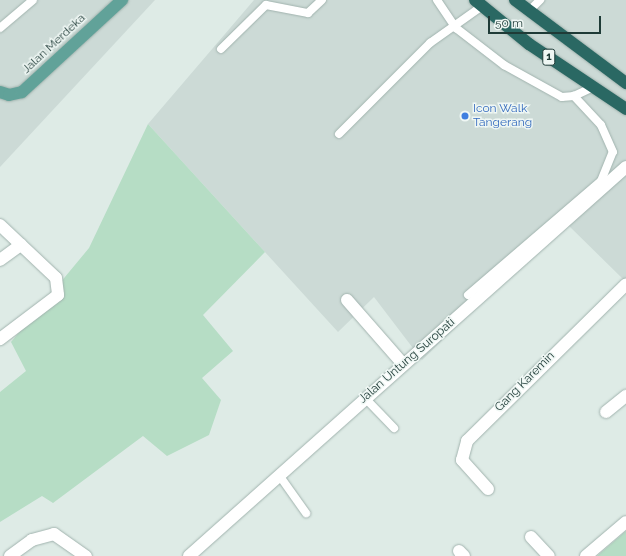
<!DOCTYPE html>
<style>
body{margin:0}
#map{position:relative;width:626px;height:556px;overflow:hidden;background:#deebe6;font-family:Raleway,sans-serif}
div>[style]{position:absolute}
.built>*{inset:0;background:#ccdad6}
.green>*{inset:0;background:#b6ddc5}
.roads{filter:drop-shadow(0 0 1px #a1b3ae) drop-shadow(0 0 1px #a1b3ae)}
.lane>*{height:8px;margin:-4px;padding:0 4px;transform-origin:4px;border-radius:4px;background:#fff}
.street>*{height:12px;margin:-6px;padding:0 6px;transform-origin:6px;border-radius:6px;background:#fff}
.secondary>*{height:12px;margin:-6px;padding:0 6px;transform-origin:6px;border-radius:6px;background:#fff}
.primary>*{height:12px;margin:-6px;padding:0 6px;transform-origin:6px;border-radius:6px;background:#61a299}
.highway>*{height:12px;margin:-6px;padding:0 6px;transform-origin:6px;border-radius:6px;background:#2a6863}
.dots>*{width:11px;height:11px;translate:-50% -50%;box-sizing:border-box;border:2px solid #eff7f4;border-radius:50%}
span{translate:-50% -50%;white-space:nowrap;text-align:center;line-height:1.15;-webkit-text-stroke:3px #eff7f4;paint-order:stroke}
.shield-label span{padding:1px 3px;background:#eff7f4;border:1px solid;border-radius:3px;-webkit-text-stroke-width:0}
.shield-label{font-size:11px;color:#1f3b37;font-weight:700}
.street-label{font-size:12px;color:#1f3b37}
.shop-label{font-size:12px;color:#366cbe}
.left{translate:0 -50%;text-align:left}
.scale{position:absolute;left:488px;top:16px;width:113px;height:18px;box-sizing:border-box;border:2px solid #1f3b37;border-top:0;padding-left:5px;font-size:12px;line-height:14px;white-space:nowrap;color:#1f3b37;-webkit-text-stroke:3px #eff7f4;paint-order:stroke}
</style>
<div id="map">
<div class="built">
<i style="clip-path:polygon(0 0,155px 0,0 167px)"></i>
<i style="clip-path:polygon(254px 0,626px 0,626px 282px,565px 222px,422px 360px,374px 297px,338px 332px,148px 124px)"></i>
</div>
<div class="green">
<i style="clip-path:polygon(148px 124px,265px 252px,203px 315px,233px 351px,202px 378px,221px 400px,209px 435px,167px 456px,143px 436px,53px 503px,42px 496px,0 522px,0 392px,26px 371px,11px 342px,89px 248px)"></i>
<i style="clip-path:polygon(626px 531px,626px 556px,597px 556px)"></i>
</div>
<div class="roads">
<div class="lane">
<i style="left:437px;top:0;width:34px;rotate:56deg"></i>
<i style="left:456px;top:28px;width:61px;rotate:37.6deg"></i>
<i style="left:504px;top:65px;width:66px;rotate:28.9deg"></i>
<i style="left:562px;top:97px;width:12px;rotate:-5deg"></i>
<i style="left:574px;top:96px;width:21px;rotate:-25deg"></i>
<i style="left:529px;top:11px;width:16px;rotate:-45deg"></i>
<i style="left:0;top:28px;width:43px;rotate:-40.3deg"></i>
<i style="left:221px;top:49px;width:63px;rotate:-44.4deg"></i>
<i style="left:266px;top:5px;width:43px;rotate:10.8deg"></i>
<i style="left:308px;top:13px;width:19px;rotate:-43deg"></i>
<i style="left:339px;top:134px;width:129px;rotate:-45deg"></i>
<i style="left:430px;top:43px;width:64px;rotate:-35.4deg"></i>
<i style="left:468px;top:295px;width:175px;rotate:-40.6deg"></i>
<i style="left:601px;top:181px;width:31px;rotate:-68deg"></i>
<i style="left:613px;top:152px;width:30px;rotate:-114deg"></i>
<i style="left:601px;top:125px;width:40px;rotate:-133deg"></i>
<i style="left:365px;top:398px;width:42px;rotate:46deg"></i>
<i style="left:279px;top:475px;width:47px;rotate:54.6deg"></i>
</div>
<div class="street">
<i style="left:0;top:225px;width:77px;rotate:43.4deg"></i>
<i style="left:56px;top:278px;width:17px;rotate:83deg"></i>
<i style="left:58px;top:295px;width:73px;rotate:142.8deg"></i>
<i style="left:0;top:260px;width:26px;rotate:-36deg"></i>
<i style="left:347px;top:300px;width:85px;rotate:48.8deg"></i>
<i style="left:606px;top:412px;width:26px;rotate:-39deg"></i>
<i style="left:488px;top:489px;width:39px;rotate:-132deg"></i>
<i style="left:462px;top:460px;width:20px;rotate:-75deg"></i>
<i style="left:467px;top:441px;width:223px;rotate:-44.6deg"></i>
<i style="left:531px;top:537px;width:26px;rotate:47deg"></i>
<i style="left:459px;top:551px;width:7px;rotate:45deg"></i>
<i style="left:586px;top:556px;width:52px;rotate:-40.4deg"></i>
</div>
<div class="secondary">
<i style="left:10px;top:556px;width:27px;rotate:-36deg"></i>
<i style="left:32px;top:540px;width:23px;rotate:-15deg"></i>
<i style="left:54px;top:534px;width:39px;rotate:35deg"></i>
<i style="left:189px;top:556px;width:585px;rotate:-41.67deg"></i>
</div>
<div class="primary">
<i style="left:0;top:92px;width:9px;rotate:18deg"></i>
<i style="left:9px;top:95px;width:13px;rotate:-13deg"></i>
<i style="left:22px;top:92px;width:136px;rotate:-42.6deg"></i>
</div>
<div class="highway">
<i style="left:475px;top:0;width:70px;rotate:39.2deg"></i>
<i style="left:529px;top:44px;width:117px;rotate:33.8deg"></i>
<i style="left:515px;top:0;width:139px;rotate:36.8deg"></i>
</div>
</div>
<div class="dots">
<i style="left:465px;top:116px;background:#3f7fe0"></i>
</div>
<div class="shield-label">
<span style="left:549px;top:57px">1</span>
</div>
<div class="street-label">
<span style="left:54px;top:44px;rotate:-43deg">Jalan Merdeka</span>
<span style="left:407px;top:361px;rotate:-41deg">Jalan Untung Suropati</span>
<span style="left:525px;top:382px;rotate:-45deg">Gang Karemin</span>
</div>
<div class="shop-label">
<span class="left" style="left:473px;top:116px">Icon Walk<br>Tangerang</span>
</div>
<div class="scale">50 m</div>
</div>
